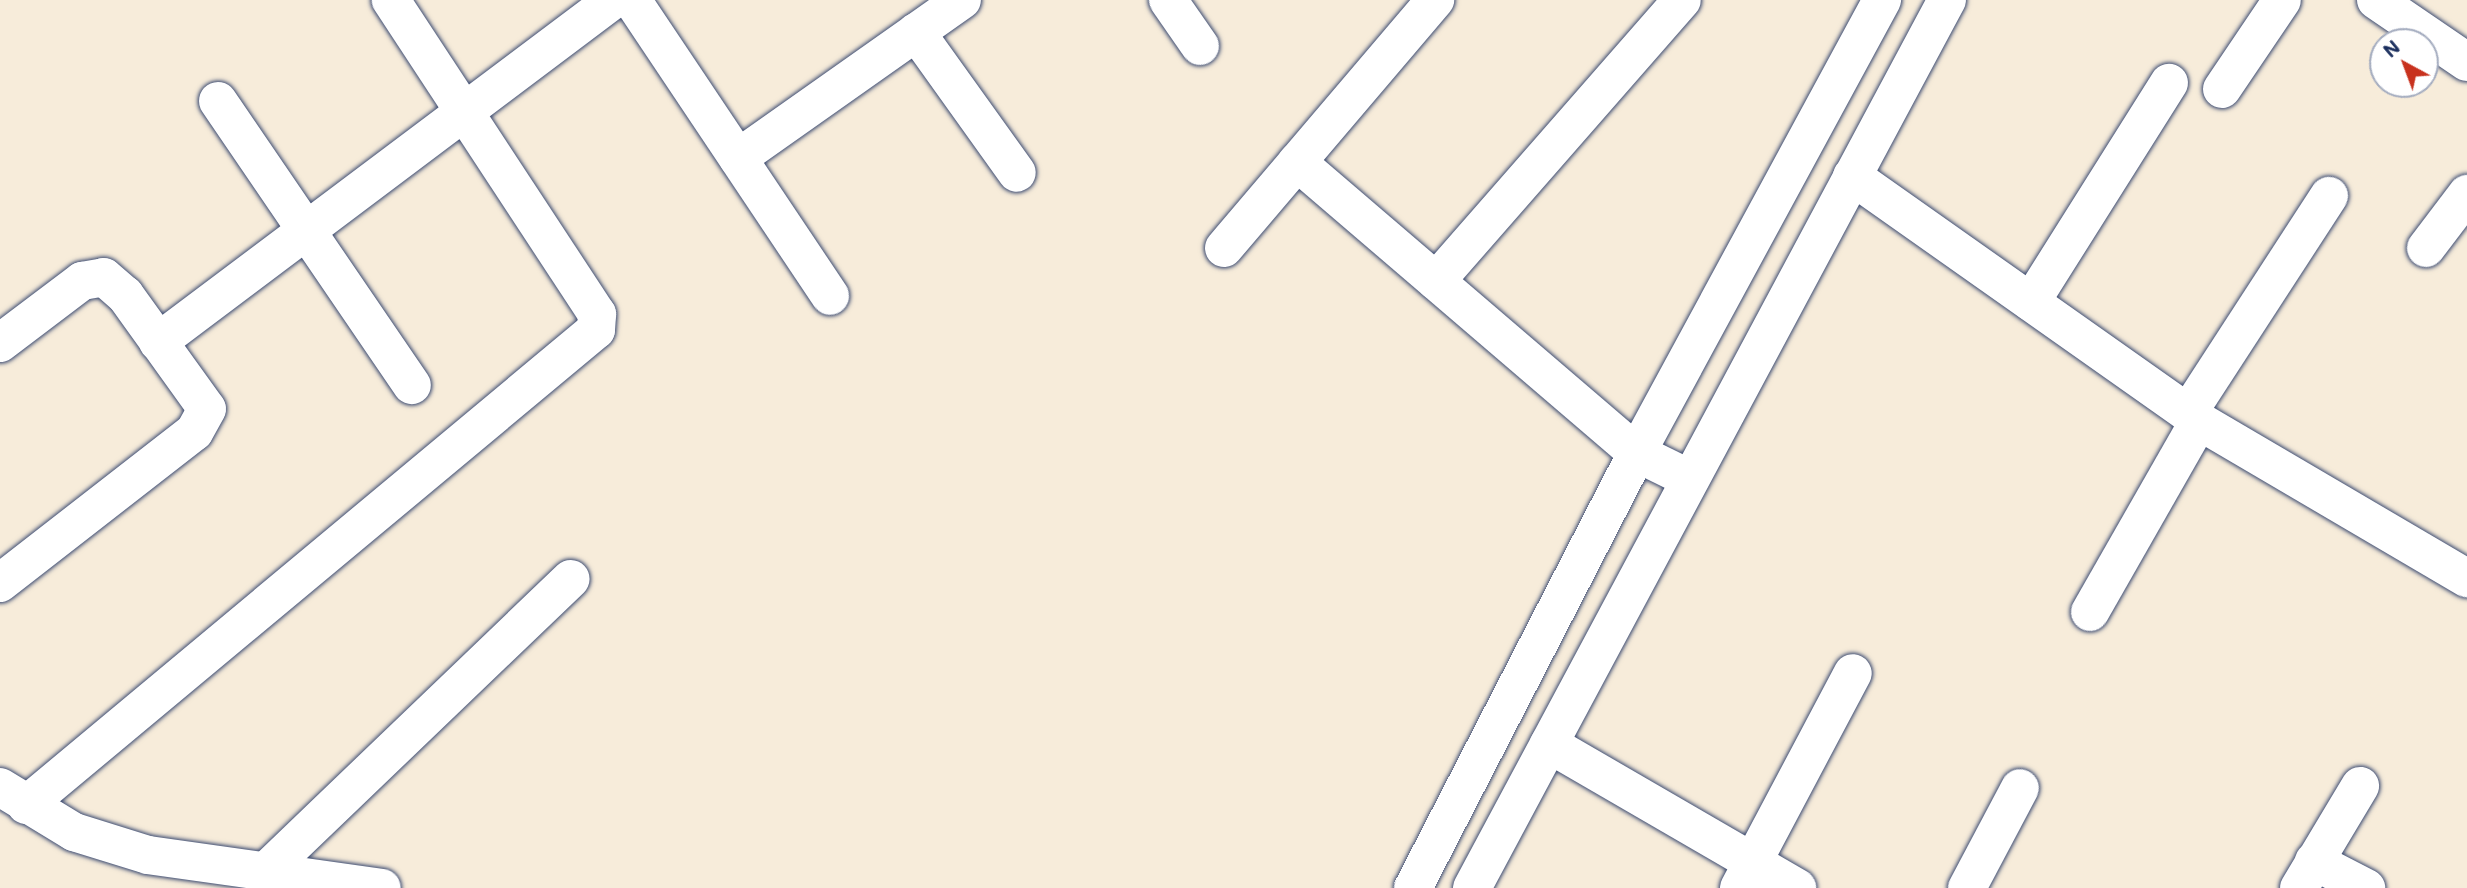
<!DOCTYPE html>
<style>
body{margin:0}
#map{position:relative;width:2467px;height:888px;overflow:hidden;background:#f7ecda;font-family:Mali,sans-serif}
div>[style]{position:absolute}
.roads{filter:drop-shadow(0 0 2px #3c4b71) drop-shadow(0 0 2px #3c4b71)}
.minor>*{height:38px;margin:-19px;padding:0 19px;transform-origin:19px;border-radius:19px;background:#fff}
span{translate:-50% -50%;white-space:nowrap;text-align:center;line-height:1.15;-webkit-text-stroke:7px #fff;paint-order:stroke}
.north{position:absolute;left:2369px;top:28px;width:70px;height:70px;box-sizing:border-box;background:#fff;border:2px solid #a4acbf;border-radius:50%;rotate:319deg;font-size:19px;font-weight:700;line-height:28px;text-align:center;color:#1b2f5e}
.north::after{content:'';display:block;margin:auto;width:24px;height:32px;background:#c8321e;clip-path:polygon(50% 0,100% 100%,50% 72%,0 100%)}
</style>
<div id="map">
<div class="roads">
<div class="minor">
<i style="left:632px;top:0;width:356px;rotate:56.2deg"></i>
<i style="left:1168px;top:0;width:56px;rotate:55.2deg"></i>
<i style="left:2376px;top:0;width:110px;rotate:34.3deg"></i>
<i style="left:916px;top:32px;width:173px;rotate:54.4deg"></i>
<i style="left:2222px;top:89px;width:107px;rotate:-56deg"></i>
<i style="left:218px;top:101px;width:344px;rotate:55.7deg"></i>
<i style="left:738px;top:158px;width:274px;rotate:-35.2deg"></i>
<i style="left:1297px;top:162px;width:448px;rotate:40.6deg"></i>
<i style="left:1637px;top:453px;width:59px;rotate:26.1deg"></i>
<i style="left:1852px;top:176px;width:425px;rotate:35.2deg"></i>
<i style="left:2199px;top:421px;width:311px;rotate:30.4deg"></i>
<i style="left:1224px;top:248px;width:326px;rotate:-49.6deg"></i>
<i style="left:2426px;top:248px;width:68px;rotate:-52.8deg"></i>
<i style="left:1436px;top:281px;width:373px;rotate:-48.8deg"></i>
<i style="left:2031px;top:302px;width:259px;rotate:-57.8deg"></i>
<i style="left:158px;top:342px;width:569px;rotate:-36.93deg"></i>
<i style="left:0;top:343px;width:103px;rotate:-37.1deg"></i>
<i style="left:82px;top:281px;width:22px;rotate:-10deg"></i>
<i style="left:104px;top:277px;width:28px;rotate:41deg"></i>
<i style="left:125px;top:295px;width:140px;rotate:54.3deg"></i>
<i style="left:207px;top:409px;width:26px;rotate:119deg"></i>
<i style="left:194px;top:432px;width:246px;rotate:142.1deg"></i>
<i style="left:2188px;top:413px;width:259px;rotate:-57deg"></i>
<i style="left:2090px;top:612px;width:220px;rotate:-60.3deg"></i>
<i style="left:1549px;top:744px;width:287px;rotate:30.1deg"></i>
<i style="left:0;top:787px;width:87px;rotate:31.3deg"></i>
<i style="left:74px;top:832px;width:77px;rotate:17.3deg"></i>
<i style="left:148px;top:855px;width:236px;rotate:8deg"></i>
<i style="left:26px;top:805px;width:742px;rotate:-39.81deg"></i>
<i style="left:596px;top:330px;width:16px;rotate:-86deg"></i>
<i style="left:597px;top:314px;width:376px;rotate:-123.3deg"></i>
<i style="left:2314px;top:861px;width:59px;rotate:27.4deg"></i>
<i style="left:266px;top:871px;width:422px;rotate:-43.8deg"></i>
<i style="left:1413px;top:888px;width:500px;rotate:-62.77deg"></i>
<i style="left:1642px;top:443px;width:504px;rotate:-61.55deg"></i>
<i style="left:1472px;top:888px;width:1007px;rotate:-61.86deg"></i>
<i style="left:1739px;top:888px;width:243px;rotate:-62.1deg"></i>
<i style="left:1967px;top:888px;width:113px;rotate:-62.1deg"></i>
<i style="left:2299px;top:888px;width:119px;rotate:-59.1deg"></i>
</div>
</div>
<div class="north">N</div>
</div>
